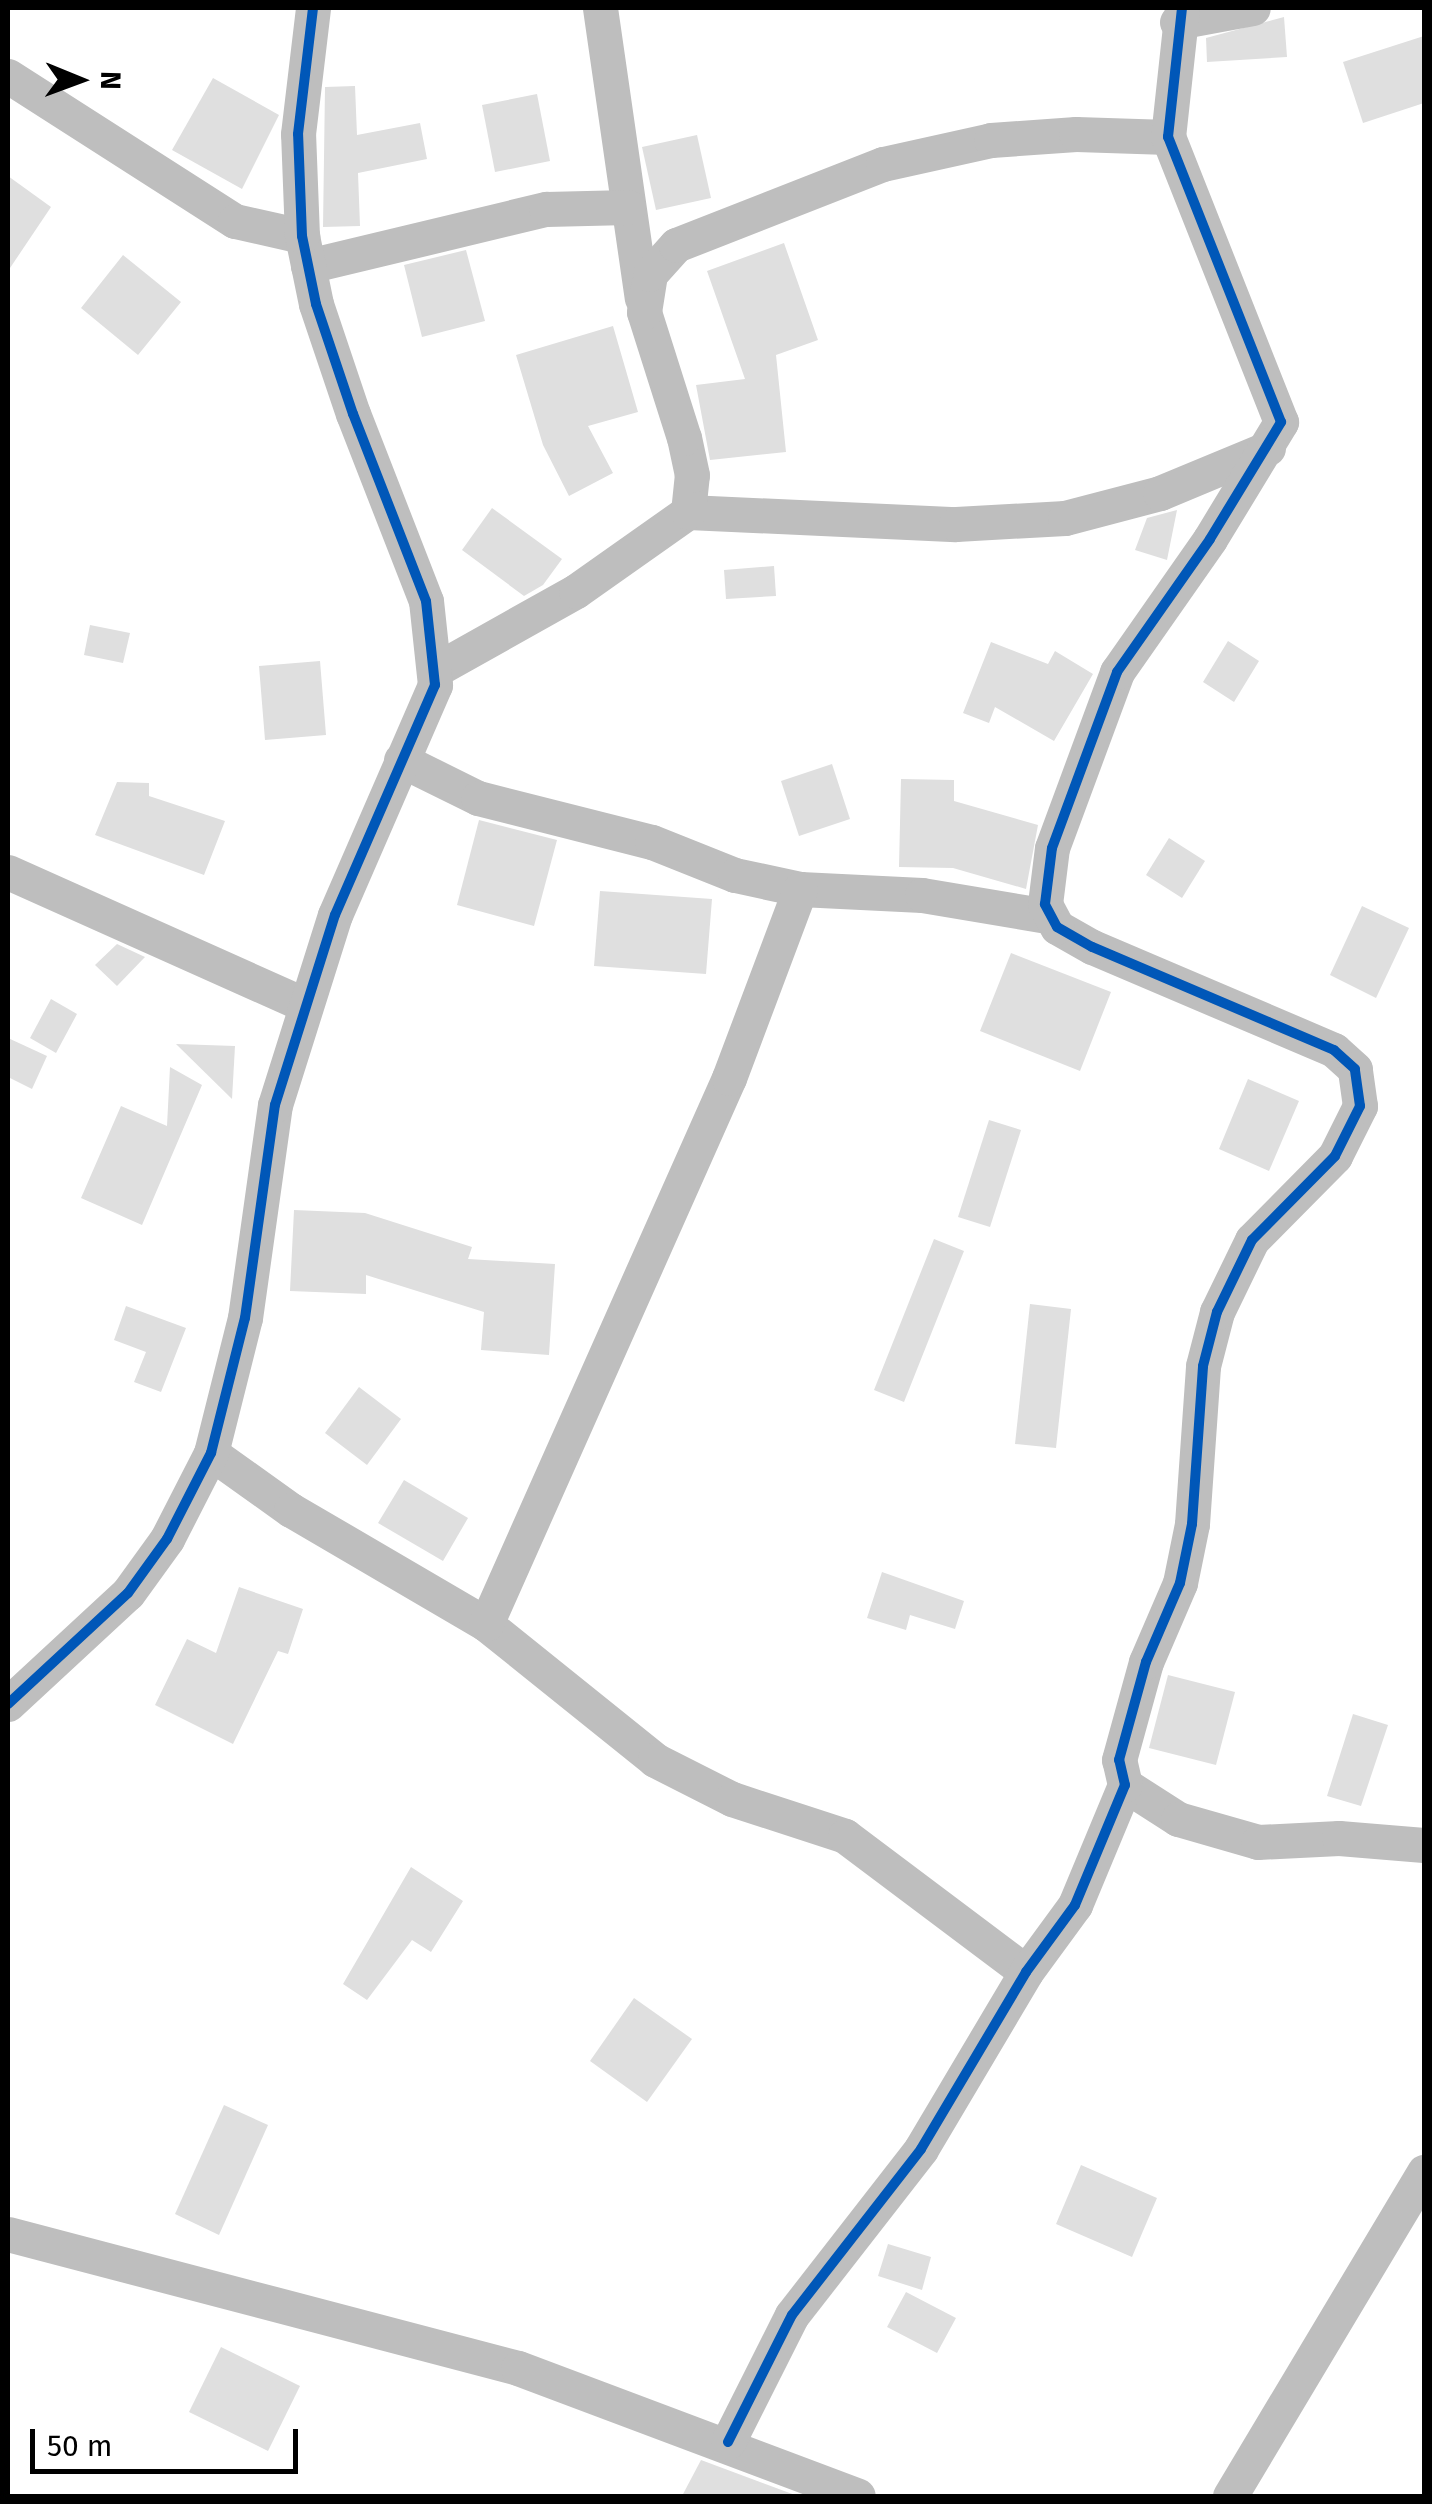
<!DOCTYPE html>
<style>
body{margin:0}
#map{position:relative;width:1432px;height:2504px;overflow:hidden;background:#fff;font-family:"Fira Sans",sans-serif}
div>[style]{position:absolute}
.building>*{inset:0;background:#dfdfdf}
.minor>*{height:35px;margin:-17.5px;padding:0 17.5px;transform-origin:17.5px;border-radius:17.5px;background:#bebebe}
.cycleway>*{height:10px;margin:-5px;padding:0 5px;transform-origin:5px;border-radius:5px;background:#0057b8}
span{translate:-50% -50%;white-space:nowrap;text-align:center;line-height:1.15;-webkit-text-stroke:8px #fff;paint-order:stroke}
.frame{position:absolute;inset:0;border:10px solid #000;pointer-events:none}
.north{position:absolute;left:30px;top:30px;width:100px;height:100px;-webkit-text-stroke:8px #fff;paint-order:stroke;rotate:91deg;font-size:28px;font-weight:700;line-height:40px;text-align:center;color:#000}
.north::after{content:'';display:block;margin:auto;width:35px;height:45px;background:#000;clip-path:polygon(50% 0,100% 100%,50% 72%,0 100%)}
.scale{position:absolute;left:30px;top:2429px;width:268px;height:45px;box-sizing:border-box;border:5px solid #000;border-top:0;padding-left:12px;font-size:30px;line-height:35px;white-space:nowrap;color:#000;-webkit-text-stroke:8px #fff;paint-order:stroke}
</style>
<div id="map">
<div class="building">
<i style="clip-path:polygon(1284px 17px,1287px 57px,1207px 62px,1206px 38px)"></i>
<i style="clip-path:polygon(1424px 36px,1424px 103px,1363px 123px,1343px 62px)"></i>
<i style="clip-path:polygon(213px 78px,279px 115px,242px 189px,172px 150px)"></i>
<i style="clip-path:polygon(355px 86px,357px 135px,420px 123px,427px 159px,358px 173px,360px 226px,323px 227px,325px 87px)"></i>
<i style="clip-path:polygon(537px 94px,550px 161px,495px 172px,482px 105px)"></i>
<i style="clip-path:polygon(697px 135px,711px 198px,656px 210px,642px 147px)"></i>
<i style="clip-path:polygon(8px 176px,51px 207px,8px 271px)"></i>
<i style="clip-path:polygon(784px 243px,818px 340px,776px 355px,786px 452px,710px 460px,696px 385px,745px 379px,707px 271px)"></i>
<i style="clip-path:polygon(466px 250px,485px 321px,422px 337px,404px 265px)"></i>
<i style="clip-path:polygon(123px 255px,181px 302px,138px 355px,81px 308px)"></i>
<i style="clip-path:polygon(613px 326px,638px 412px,588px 426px,613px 473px,569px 496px,543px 445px,516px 355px)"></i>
<i style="clip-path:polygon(492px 508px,562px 559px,543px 585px,524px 596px,462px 550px)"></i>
<i style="clip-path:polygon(1177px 510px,1167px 560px,1135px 550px,1147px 518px)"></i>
<i style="clip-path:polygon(774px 566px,776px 596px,726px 599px,724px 570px)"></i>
<i style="clip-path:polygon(90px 625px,130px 633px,123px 663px,84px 655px)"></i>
<i style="clip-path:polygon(1228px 641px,1259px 661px,1234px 702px,1203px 682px)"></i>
<i style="clip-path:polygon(991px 642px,1048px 664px,1055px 651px,1093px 674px,1054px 741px,995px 707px,989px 723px,963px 713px)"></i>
<i style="clip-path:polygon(320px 661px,326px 735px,265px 740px,259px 666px)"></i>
<i style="clip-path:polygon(832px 764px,850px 819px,799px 836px,781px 781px)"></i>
<i style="clip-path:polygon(901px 779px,954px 780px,954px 801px,1038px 825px,1026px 889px,953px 868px,899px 867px)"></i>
<i style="clip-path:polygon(117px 782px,149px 783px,149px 796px,225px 821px,204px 875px,95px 835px)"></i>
<i style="clip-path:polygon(479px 820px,557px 840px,534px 926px,457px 905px)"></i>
<i style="clip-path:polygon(1169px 838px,1205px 861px,1182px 898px,1146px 875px)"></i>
<i style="clip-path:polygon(600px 891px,712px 899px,706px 974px,594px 966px)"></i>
<i style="clip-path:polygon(1362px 906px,1409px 928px,1376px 998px,1330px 975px)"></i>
<i style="clip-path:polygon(117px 944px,145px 957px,117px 986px,95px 965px)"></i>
<i style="clip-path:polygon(1011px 953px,1111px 992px,1080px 1071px,980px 1031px)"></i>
<i style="clip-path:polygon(51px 999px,77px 1014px,56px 1053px,30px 1038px)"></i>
<i style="clip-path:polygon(8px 1038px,47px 1056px,32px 1089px,8px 1077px)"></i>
<i style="clip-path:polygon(176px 1044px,235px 1046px,232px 1099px)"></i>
<i style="clip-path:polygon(170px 1067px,202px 1085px,142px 1225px,81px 1198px,121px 1106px,167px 1126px)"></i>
<i style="clip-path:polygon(1248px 1079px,1299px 1101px,1269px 1171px,1219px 1149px)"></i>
<i style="clip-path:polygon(989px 1120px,1021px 1130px,990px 1227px,958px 1217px)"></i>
<i style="clip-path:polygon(294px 1210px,365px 1213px,472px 1247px,468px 1259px,555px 1264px,549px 1355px,481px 1350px,484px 1312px,366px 1275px,366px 1294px,290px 1291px)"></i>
<i style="clip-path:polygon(934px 1239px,964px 1251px,904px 1402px,874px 1390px)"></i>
<i style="clip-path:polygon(1030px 1304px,1071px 1309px,1056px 1448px,1015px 1444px)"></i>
<i style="clip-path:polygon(126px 1306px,186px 1328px,161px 1392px,134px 1382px,146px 1352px,114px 1340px)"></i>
<i style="clip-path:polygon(359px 1387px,401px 1419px,367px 1465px,325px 1433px)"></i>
<i style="clip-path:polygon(404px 1480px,468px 1518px,443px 1561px,378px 1523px)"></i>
<i style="clip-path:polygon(882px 1572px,964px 1601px,955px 1629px,910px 1615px,906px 1630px,867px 1618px)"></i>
<i style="clip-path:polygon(239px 1587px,303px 1609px,288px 1654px,278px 1651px,233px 1744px,155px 1705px,187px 1639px,216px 1653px)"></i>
<i style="clip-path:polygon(1168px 1675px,1235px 1692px,1216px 1765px,1149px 1748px)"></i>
<i style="clip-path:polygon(1353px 1714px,1388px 1725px,1361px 1806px,1327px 1796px)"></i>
<i style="clip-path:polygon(411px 1867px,463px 1901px,431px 1952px,412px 1940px,367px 2000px,343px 1984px)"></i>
<i style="clip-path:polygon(634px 1998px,692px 2039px,647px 2102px,590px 2061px)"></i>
<i style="clip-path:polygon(224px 2105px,268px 2125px,219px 2235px,175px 2214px)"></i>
<i style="clip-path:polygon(1081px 2165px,1157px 2198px,1132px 2257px,1056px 2224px)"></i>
<i style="clip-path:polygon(888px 2244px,931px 2257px,922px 2290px,878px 2276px)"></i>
<i style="clip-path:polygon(906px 2292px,956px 2318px,937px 2353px,887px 2327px)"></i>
<i style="clip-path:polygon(221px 2347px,300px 2386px,268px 2451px,189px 2412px)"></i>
<i style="clip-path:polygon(701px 2460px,795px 2495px,795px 2496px,682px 2496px)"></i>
</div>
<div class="minor">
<i style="left:600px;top:8px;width:293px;rotate:81.8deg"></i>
<i style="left:1177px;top:22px;width:77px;rotate:-10.4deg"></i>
<i style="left:8px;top:76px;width:269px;rotate:32.6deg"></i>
<i style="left:235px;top:221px;width:69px;rotate:12.6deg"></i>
<i style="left:308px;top:266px;width:245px;rotate:-13.5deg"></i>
<i style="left:546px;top:209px;width:82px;rotate:-1.4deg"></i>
<i style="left:688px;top:512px;width:268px;rotate:2.6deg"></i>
<i style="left:956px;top:524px;width:109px;rotate:-3.2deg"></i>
<i style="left:1065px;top:518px;width:98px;rotate:-14.7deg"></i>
<i style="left:1160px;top:493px;width:117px;rotate:-22.6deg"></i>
<i style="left:437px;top:669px;width:159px;rotate:-29.3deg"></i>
<i style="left:576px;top:591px;width:137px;rotate:-35.2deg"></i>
<i style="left:688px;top:512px;width:37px;rotate:-84deg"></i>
<i style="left:692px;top:475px;width:38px;rotate:-102deg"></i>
<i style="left:684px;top:438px;width:132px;rotate:-107.6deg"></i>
<i style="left:644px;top:312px;width:38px;rotate:-81deg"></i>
<i style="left:650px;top:274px;width:39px;rotate:-48deg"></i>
<i style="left:676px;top:245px;width:222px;rotate:-21.4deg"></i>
<i style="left:883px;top:164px;width:111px;rotate:-12.5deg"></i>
<i style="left:991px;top:140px;width:85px;rotate:-4deg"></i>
<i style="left:1076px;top:134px;width:92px;rotate:1.9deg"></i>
<i style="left:401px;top:760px;width:86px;rotate:26.3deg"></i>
<i style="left:478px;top:798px;width:179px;rotate:14.2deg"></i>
<i style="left:652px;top:842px;width:89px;rotate:21.7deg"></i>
<i style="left:735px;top:875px;width:66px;rotate:12.2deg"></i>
<i style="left:800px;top:889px;width:122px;rotate:2.8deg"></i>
<i style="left:922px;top:895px;width:128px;rotate:9.5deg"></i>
<i style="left:8px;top:872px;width:325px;rotate:24.1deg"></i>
<i style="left:211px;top:1453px;width:98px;rotate:35.5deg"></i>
<i style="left:291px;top:1510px;width:226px;rotate:30.3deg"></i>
<i style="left:486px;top:1624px;width:217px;rotate:38.8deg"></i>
<i style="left:655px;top:1760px;width:86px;rotate:26.9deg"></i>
<i style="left:732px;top:1799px;width:119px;rotate:18.1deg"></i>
<i style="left:845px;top:1836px;width:226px;rotate:36.9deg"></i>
<i style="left:486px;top:1624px;width:598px;rotate:-66.01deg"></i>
<i style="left:729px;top:1078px;width:202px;rotate:-69.4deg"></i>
<i style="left:8px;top:1704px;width:163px;rotate:-42.8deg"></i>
<i style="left:128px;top:1593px;width:67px;rotate:-54.2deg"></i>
<i style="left:167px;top:1539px;width:97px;rotate:-62.9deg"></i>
<i style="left:211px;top:1453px;width:139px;rotate:-75.9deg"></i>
<i style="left:245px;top:1318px;width:215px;rotate:-82deg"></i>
<i style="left:275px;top:1105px;width:199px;rotate:-72.5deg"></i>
<i style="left:335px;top:915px;width:251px;rotate:-66.5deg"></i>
<i style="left:435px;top:685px;width:84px;rotate:-96.1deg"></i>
<i style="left:426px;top:601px;width:201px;rotate:-111.3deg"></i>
<i style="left:353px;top:414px;width:116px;rotate:-108.6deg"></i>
<i style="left:316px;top:304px;width:69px;rotate:-101.6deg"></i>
<i style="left:302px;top:236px;width:102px;rotate:-92.2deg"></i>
<i style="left:298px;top:134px;width:127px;rotate:-83.2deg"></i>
<i style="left:1125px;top:1785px;width:63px;rotate:32.7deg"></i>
<i style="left:1178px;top:1819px;width:83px;rotate:16deg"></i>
<i style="left:1258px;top:1842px;width:81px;rotate:-2.8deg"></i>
<i style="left:1339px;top:1838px;width:85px;rotate:4.7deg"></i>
<i style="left:8px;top:2234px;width:527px;rotate:14.72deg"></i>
<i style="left:518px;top:2368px;width:363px;rotate:20.6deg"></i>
<i style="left:728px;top:2442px;width:142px;rotate:-63.3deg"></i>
<i style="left:792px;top:2315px;width:210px;rotate:-52.1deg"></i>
<i style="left:921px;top:2149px;width:206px;rotate:-59.3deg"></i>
<i style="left:1026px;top:1972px;width:83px;rotate:-53.8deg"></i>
<i style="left:1075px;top:1905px;width:130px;rotate:-67.4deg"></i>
<i style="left:1125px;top:1785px;width:26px;rotate:-103deg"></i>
<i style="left:1119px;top:1760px;width:102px;rotate:-74.6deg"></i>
<i style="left:1146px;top:1662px;width:86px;rotate:-66.7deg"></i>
<i style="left:1180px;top:1583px;width:60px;rotate:-78.5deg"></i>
<i style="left:1192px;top:1524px;width:158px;rotate:-86deg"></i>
<i style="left:1203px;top:1366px;width:56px;rotate:-75.5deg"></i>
<i style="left:1217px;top:1312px;width:80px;rotate:-64.1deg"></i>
<i style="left:1252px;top:1240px;width:118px;rotate:-45.3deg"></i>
<i style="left:1335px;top:1156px;width:56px;rotate:-63.4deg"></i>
<i style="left:1360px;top:1106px;width:37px;rotate:-98deg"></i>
<i style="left:1355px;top:1069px;width:28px;rotate:-138deg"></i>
<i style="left:1334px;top:1050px;width:263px;rotate:-156.9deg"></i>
<i style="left:1092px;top:947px;width:40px;rotate:-150.3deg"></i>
<i style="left:1057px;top:927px;width:26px;rotate:-118deg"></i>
<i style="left:1045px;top:904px;width:56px;rotate:-82.9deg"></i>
<i style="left:1052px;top:848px;width:188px;rotate:-69.7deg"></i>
<i style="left:1117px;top:672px;width:162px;rotate:-55deg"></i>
<i style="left:1210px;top:539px;width:137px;rotate:-58.7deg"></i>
<i style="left:1281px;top:422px;width:307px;rotate:-111.6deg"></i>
<i style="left:1168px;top:137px;width:130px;rotate:-83.8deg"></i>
<i style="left:1230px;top:2496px;width:378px;rotate:-59.1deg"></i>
</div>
<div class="cycleway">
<i style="left:8px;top:1704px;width:163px;rotate:-42.8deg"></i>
<i style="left:128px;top:1593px;width:67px;rotate:-54.2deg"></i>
<i style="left:167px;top:1539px;width:97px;rotate:-62.9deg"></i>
<i style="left:211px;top:1453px;width:139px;rotate:-75.9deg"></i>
<i style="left:245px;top:1318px;width:215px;rotate:-82deg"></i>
<i style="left:275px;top:1105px;width:199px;rotate:-72.5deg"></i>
<i style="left:335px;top:915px;width:251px;rotate:-66.5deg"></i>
<i style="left:435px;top:685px;width:84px;rotate:-96.1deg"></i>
<i style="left:426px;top:601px;width:201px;rotate:-111.3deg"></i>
<i style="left:353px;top:414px;width:116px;rotate:-108.6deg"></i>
<i style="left:316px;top:304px;width:69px;rotate:-101.6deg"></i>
<i style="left:302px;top:236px;width:102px;rotate:-92.2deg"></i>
<i style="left:298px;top:134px;width:127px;rotate:-83.2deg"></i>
<i style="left:728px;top:2442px;width:142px;rotate:-63.3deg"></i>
<i style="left:792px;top:2315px;width:210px;rotate:-52.1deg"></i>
<i style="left:921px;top:2149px;width:206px;rotate:-59.3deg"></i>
<i style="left:1026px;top:1972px;width:83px;rotate:-53.8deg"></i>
<i style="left:1075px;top:1905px;width:130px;rotate:-67.4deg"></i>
<i style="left:1125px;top:1785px;width:26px;rotate:-103deg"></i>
<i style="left:1119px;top:1760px;width:102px;rotate:-74.6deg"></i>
<i style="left:1146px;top:1662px;width:86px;rotate:-66.7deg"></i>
<i style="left:1180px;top:1583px;width:60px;rotate:-78.5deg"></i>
<i style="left:1192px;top:1524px;width:158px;rotate:-86deg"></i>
<i style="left:1203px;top:1366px;width:56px;rotate:-75.5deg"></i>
<i style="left:1217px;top:1312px;width:80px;rotate:-64.1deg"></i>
<i style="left:1252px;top:1240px;width:118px;rotate:-45.3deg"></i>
<i style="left:1335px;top:1156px;width:56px;rotate:-63.4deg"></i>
<i style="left:1360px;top:1106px;width:37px;rotate:-98deg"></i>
<i style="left:1355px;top:1069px;width:28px;rotate:-138deg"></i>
<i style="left:1334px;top:1050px;width:263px;rotate:-156.9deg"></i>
<i style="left:1092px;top:947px;width:40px;rotate:-150.3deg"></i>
<i style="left:1057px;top:927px;width:26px;rotate:-118deg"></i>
<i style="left:1045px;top:904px;width:56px;rotate:-82.9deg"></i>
<i style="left:1052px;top:848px;width:188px;rotate:-69.7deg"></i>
<i style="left:1117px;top:672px;width:162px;rotate:-55deg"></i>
<i style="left:1210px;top:539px;width:137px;rotate:-58.7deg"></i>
<i style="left:1281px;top:422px;width:307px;rotate:-111.6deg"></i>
<i style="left:1168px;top:137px;width:130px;rotate:-83.8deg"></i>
</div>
<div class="frame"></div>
<div class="north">N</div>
<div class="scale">50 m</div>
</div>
